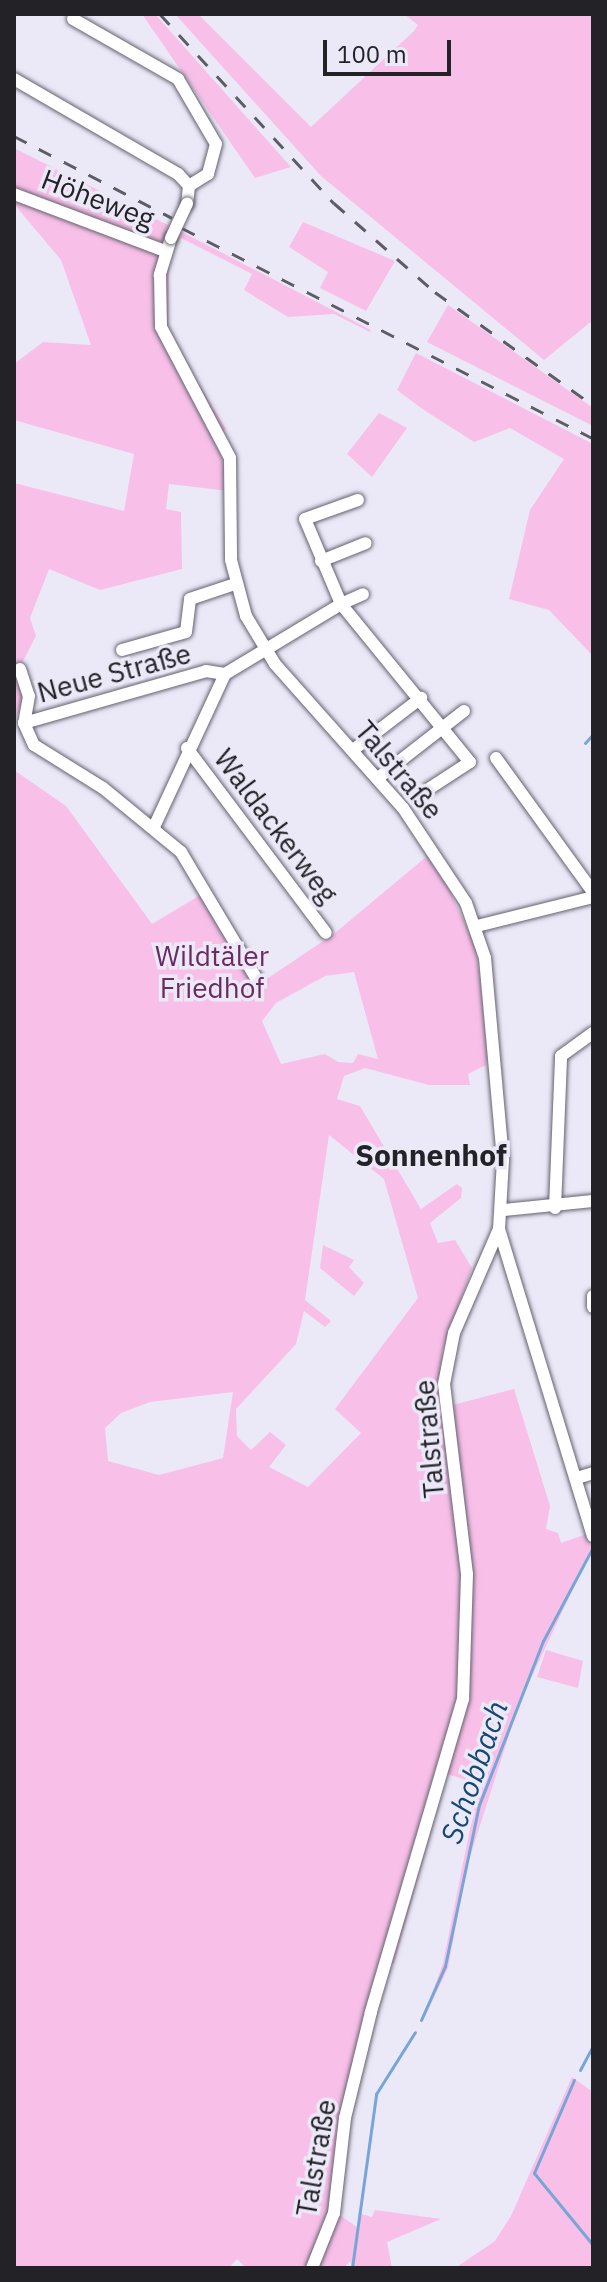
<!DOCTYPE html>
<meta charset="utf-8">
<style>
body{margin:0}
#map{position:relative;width:607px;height:2282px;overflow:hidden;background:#ebe9f8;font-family:"IBM Plex Sans",sans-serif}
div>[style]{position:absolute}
.green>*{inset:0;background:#f8bfe9}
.stream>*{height:3px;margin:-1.5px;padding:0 1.5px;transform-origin:1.5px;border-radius:1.5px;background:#77a6d6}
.roads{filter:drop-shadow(0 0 2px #64626f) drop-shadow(0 0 2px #64626f)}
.minor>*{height:12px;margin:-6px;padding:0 6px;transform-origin:6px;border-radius:6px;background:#fff}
.rail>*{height:3px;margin-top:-1.5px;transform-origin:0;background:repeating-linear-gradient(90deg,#5d5c64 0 14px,transparent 0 28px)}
.bridges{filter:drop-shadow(0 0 2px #64626f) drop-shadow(0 0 2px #64626f)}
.minor-bridge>*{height:12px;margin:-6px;padding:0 6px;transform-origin:6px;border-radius:6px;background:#fff}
span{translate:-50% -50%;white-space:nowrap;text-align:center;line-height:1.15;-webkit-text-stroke:7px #ebe9f8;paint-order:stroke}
.street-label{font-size:28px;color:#232227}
.park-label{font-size:28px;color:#6d2a60}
.neighbourhood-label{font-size:30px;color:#232227;font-weight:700}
.water-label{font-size:30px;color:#134775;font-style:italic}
.frame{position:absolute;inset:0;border:16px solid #232227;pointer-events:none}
.scale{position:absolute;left:323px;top:40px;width:128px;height:36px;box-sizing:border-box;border:4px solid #232227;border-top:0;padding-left:10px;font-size:24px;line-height:28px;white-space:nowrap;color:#232227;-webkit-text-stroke:6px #ebe9f8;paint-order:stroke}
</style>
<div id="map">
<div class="green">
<i style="clip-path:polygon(142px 14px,155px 14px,291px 167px,255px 178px)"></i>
<i style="clip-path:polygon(175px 14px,198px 14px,311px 127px,414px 31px,418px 25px,404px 14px,593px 14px,593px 320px,544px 360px,321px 176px)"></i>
<i style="clip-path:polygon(14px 148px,170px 226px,168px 334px,226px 429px,217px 437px,229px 491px,169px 484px,166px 509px,181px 512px,182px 569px,100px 590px,49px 569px,30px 618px,36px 636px,18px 671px,26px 689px,14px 725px,14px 483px,124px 511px,134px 454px,14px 420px,14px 364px,43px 342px,91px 345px,61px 260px,14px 204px)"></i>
<i style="clip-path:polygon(303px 222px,395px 261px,366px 311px,320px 288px,328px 272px,289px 247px)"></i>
<i style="clip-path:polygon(180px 231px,371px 330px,370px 332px,334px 314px,288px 317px,244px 290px,252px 274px,177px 236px)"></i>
<i style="clip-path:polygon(448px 305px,593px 408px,593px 426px,427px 342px)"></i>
<i style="clip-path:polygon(416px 353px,593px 444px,593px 656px,549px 610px,509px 599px,530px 510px,564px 459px,510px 428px,474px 442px,421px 408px,397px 390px)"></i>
<i style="clip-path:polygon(379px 413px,407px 428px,372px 477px,347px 454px)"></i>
<i style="clip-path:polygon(evenodd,14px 770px,66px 806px,152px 924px,202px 894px,255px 987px,335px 933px,432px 852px,476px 948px,489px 1052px,486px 1065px,468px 1074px,470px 1085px,429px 1085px,365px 1068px,344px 1076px,337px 1099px,360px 1106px,421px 1209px,457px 1184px,462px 1188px,461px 1198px,430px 1223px,438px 1243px,455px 1240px,472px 1268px,443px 1349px,440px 1382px,449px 1406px,514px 1389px,550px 1506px,546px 1529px,558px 1533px,561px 1543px,587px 1534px,592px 1548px,519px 1704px,467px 1866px,448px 1968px,421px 2025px,443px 1963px,479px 1784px,447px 1774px,394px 1964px,386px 1964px,345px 2100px,338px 2214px,360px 2229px,358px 2213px,372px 2217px,375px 2210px,441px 2219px,387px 2242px,392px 2268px,352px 2268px,350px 2261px,344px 2268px,246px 2268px,237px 2259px,229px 2268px,14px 2268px,14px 770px,354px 972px,378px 1059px,358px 1054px,353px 1063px,338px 1062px,325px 1054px,281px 1064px,262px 1021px,276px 1003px,325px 976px,354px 972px,14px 770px,329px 1135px,384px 1179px,418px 1298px,335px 1409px,361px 1433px,308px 1487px,269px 1467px,286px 1445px,270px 1432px,251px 1450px,237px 1436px,236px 1409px,296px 1344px,304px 1311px,325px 1327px,331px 1321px,305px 1300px,329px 1135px,14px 770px,233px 1392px,223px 1458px,159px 1475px,108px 1461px,105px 1428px,121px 1413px,150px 1402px,233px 1392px)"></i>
<i style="clip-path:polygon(323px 1245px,354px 1260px,349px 1267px,364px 1283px,354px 1296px,320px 1268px)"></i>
<i style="clip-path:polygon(546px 1650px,583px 1661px,578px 1688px,537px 1677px)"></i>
<i style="clip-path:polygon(572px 2077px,593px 2092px,593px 2268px,455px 2268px,495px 2241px,511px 2216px)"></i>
</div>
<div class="stream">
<i style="left:585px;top:743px;width:12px;rotate:-48deg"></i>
<i style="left:421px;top:2020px;width:59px;rotate:-66deg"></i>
<i style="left:445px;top:1966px;width:165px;rotate:-78.1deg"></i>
<i style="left:479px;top:1805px;width:176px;rotate:-68.7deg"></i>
<i style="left:543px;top:1641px;width:106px;rotate:-62deg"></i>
<i style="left:580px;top:2070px;width:27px;rotate:-62deg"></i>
<i style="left:574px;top:2080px;width:101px;rotate:113.3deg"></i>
<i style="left:534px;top:2173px;width:93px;rotate:50.7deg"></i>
<i style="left:352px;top:2268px;width:176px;rotate:-82.1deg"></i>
<i style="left:376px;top:2094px;width:73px;rotate:-57.8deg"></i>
</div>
<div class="roads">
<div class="minor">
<i style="left:73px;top:19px;width:121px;rotate:29.7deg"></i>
<i style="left:178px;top:79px;width:75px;rotate:59.7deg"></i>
<i style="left:216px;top:144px;width:31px;rotate:105deg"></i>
<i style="left:208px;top:174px;width:22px;rotate:148deg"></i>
<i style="left:14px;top:79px;width:190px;rotate:30.1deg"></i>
<i style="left:178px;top:174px;width:16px;rotate:47deg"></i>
<i style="left:189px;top:186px;width:18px;rotate:96deg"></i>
<i style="left:14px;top:194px;width:161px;rotate:20.7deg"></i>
<i style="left:171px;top:238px;width:39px;rotate:107deg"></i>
<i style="left:160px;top:275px;width:52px;rotate:88.9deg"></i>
<i style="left:161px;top:327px;width:148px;rotate:62.2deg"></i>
<i style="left:230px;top:458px;width:102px;rotate:89.4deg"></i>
<i style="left:231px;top:560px;width:58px;rotate:75deg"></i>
<i style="left:246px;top:616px;width:56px;rotate:58.9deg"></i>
<i style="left:275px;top:664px;width:193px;rotate:48.4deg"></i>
<i style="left:403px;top:808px;width:114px;rotate:56.4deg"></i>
<i style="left:466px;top:903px;width:58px;rotate:70.9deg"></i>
<i style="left:485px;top:958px;width:203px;rotate:84.9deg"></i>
<i style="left:503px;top:1160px;width:69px;rotate:93.3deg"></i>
<i style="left:499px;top:1229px;width:113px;rotate:113.4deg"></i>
<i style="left:454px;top:1333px;width:52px;rotate:101.1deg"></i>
<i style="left:444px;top:1384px;width:191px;rotate:83.1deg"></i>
<i style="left:467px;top:1574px;width:125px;rotate:91.8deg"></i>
<i style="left:463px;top:1699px;width:326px;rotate:106.4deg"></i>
<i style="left:371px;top:2012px;width:109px;rotate:103.8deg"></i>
<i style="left:345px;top:2118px;width:96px;rotate:96.6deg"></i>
<i style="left:334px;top:2213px;width:59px;rotate:111.8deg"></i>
<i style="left:358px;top:500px;width:56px;rotate:160.3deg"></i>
<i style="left:305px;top:519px;width:92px;rotate:67deg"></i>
<i style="left:341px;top:604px;width:24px;rotate:-24deg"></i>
<i style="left:321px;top:561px;width:48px;rotate:-21.8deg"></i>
<i style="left:122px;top:650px;width:66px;rotate:-15.7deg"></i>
<i style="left:186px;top:632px;width:33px;rotate:-83deg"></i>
<i style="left:190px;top:599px;width:47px;rotate:-18.4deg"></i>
<i style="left:20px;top:669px;width:28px;rotate:72deg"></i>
<i style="left:29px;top:696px;width:27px;rotate:100deg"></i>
<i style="left:24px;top:723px;width:24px;rotate:66deg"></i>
<i style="left:34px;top:745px;width:81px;rotate:31.9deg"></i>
<i style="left:103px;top:788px;width:101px;rotate:39.4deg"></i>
<i style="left:181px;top:852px;width:150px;rotate:59.2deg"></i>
<i style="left:24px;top:723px;width:189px;rotate:-15.9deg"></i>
<i style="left:206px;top:671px;width:19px;rotate:9deg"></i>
<i style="left:187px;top:748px;width:231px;rotate:53.1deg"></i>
<i style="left:353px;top:750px;width:86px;rotate:-37.4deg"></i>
<i style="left:496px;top:758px;width:165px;rotate:54.1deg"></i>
<i style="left:378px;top:778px;width:109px;rotate:-37.9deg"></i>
<i style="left:154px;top:827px;width:169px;rotate:-65.1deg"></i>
<i style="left:225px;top:674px;width:135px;rotate:-31.1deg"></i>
<i style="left:341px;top:604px;width:204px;rotate:50.8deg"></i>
<i style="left:470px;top:762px;width:55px;rotate:146.9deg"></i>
<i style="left:477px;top:926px;width:120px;rotate:-14deg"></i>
<i style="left:555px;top:1208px;width:152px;rotate:-87.7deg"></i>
<i style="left:561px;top:1056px;width:39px;rotate:-36deg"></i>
<i style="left:504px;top:1210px;width:89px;rotate:-5.8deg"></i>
<i style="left:499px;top:1229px;width:321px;rotate:73deg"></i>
<i style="left:593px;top:1296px;width:11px;rotate:90deg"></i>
<i style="left:577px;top:1478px;width:17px;rotate:-17deg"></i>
</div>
</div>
<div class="rail">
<i style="left:160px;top:14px;width:257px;rotate:47.4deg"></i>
<i style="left:334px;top:203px;width:135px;rotate:41.4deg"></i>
<i style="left:435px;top:292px;width:194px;rotate:35.6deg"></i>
<i style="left:14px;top:136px;width:178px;rotate:27.4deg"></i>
<i style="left:182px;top:228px;width:462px;rotate:27.1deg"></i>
</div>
<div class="bridges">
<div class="minor-bridge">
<i style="left:171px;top:238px;width:38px;rotate:-65deg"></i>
</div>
</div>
<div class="street-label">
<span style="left:98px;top:199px;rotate:21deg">Höheweg</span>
<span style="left:114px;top:673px;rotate:-15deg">Neue Straße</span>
<span style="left:399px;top:770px;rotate:50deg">Talstraße</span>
<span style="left:276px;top:826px;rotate:53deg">Waldackerweg</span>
<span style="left:429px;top:1439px;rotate:-95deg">Talstraße</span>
<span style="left:316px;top:2158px;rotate:-80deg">Talstraße</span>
</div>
<div class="park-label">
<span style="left:212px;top:972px">Wildtäler<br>Friedhof</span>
</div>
<div class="neighbourhood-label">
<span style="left:431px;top:1155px">Sonnenhof</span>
</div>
<div class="water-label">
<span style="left:474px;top:1772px;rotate:-71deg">Schobbach</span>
</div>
<div class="frame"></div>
<div class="scale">100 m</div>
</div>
